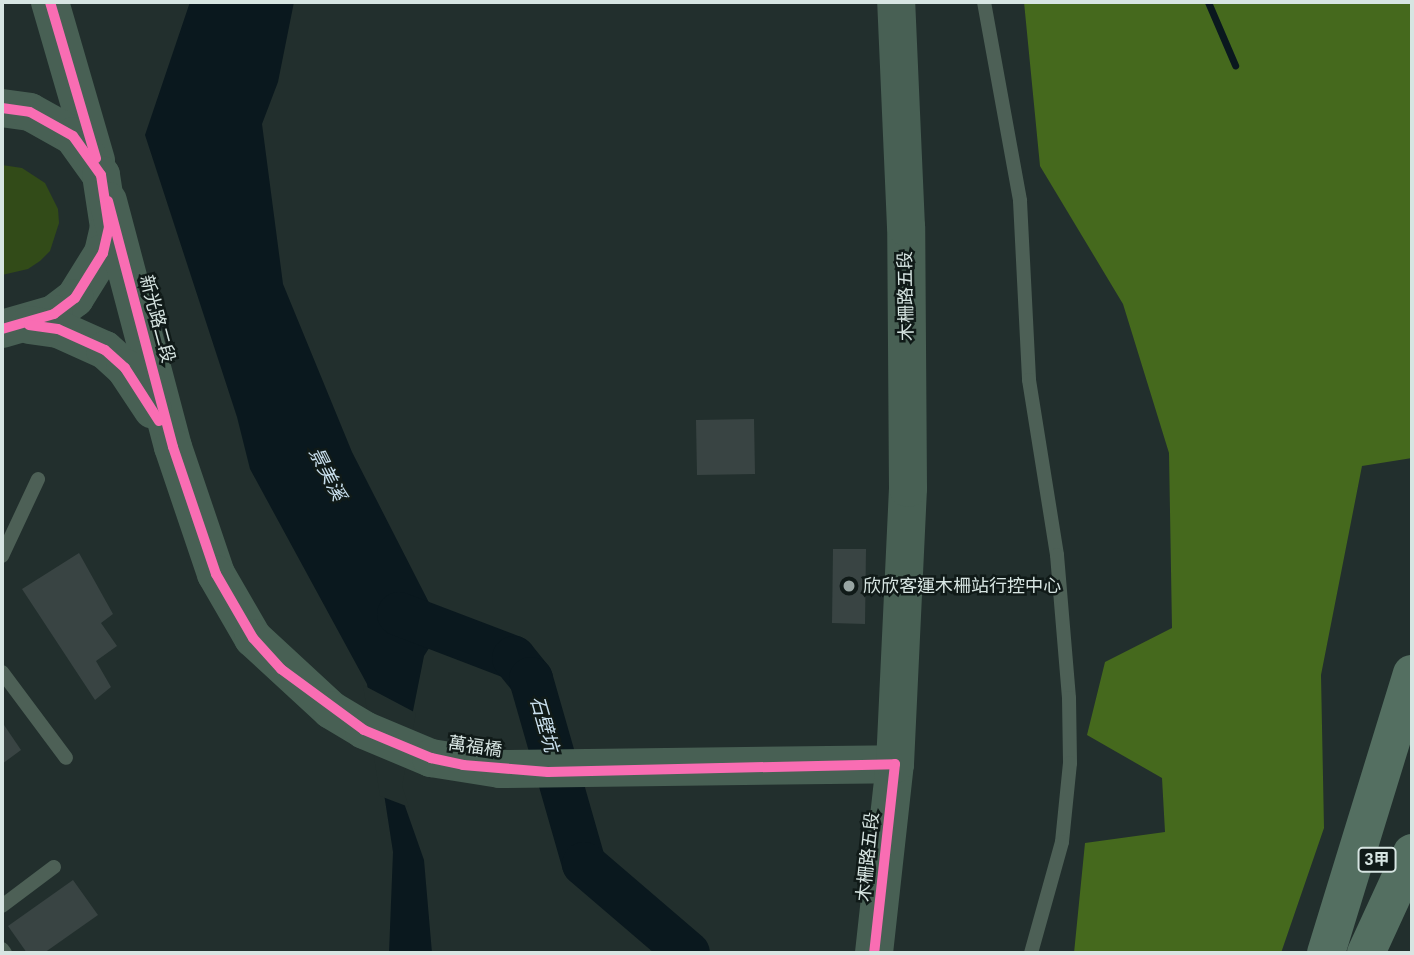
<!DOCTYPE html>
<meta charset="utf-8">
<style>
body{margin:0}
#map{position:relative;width:1414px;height:955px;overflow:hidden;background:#222f2d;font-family:Helvetica,"Noto Sans TC",sans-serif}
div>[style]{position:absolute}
.green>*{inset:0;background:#324b18}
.forest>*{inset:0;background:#45691d}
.water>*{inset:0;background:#0a181e}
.pier>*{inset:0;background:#222f2d}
.stream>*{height:7px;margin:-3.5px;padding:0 3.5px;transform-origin:3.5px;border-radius:3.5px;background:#0a181e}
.river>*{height:44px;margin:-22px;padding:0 22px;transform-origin:22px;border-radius:22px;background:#0a181e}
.building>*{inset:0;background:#394443}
.lane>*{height:14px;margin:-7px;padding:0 7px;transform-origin:7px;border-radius:7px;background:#4d6056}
.secondary>*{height:38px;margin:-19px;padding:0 19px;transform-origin:19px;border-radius:19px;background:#486054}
.highway>*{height:38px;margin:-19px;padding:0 19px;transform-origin:19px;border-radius:19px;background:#546f61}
.cycleway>*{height:10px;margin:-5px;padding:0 5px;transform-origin:5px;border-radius:5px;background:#f96db3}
.dots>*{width:19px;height:19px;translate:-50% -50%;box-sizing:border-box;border:4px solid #101a18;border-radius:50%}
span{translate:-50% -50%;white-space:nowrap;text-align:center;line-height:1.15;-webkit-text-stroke:5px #101a18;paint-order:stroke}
.shield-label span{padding:2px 5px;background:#101a18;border:2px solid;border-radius:5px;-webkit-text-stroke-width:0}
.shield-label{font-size:16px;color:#d7e5e2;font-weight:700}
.street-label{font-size:18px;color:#d7e5e2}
.poi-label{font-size:18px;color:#d7e5e2}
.left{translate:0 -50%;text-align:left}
.water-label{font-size:19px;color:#cae0ee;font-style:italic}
.frame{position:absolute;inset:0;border:4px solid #d7e5e2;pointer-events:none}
</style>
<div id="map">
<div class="green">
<i style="clip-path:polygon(2px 165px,22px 168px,45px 183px,58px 209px,59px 223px,50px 251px,40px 261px,28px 269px,2px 275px)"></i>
</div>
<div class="forest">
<i style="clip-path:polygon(1024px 2px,1412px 2px,1412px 458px,1362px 466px,1321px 675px,1324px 828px,1281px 953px,1074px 953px,1085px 843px,1165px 832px,1162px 778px,1087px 735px,1105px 662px,1172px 628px,1169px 453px,1123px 304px,1040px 166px)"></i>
</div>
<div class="water">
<i style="clip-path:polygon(190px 2px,294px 2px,278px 82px,262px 124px,283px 284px,352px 452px,442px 628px,424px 656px,398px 786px,424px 860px,432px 953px,389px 953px,393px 852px,367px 684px,250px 469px,237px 417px,145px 135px)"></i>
</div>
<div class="pier">
<i style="clip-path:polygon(363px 685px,416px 713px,402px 786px,409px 807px,380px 796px)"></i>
</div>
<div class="stream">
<i style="left:1208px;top:2px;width:69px;rotate:66.8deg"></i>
</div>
<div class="river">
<i style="left:399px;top:614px;width:123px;rotate:20.9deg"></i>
<i style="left:514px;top:658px;width:27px;rotate:51deg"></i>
<i style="left:531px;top:679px;width:192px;rotate:74deg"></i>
<i style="left:584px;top:864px;width:137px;rotate:40.6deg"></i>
</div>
<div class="building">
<i style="clip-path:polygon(754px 419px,755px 474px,697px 475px,696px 420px)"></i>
<i style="clip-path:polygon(833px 549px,866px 549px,865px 624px,832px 623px)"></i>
<i style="clip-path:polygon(79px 553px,113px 614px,101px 623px,117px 646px,96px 661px,111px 687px,95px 700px,22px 589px)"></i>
<i style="clip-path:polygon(2px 722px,21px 750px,2px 764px)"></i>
<i style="clip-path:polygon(73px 880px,98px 915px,44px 953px,27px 953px,8px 926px)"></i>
</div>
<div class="lane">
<i style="left:984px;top:2px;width:202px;rotate:79.7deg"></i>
<i style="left:1020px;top:201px;width:179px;rotate:87.1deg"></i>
<i style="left:1029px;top:380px;width:177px;rotate:80.9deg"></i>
<i style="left:1057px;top:555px;width:144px;rotate:85.2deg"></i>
<i style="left:1069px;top:698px;width:65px;rotate:89.1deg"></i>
<i style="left:1070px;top:763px;width:79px;rotate:95.8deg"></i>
<i style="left:1062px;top:842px;width:115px;rotate:105.6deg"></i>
<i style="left:2px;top:556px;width:85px;rotate:-64.9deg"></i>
<i style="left:2px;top:672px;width:107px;rotate:53.3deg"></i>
<i style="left:2px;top:906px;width:65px;rotate:-36.9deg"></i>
<i style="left:2px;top:949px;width:5px;rotate:53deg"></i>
</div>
<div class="secondary">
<i style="left:50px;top:2px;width:165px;rotate:73.8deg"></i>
<i style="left:2px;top:108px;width:28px;rotate:8deg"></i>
<i style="left:30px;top:112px;width:49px;rotate:29.2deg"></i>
<i style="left:73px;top:136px;width:48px;rotate:54.3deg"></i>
<i style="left:101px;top:175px;width:53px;rotate:81.3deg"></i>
<i style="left:109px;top:227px;width:27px;rotate:103deg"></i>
<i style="left:103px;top:253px;width:53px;rotate:121.9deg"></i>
<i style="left:75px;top:298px;width:26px;rotate:143deg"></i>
<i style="left:54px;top:314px;width:54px;rotate:163.9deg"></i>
<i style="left:108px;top:201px;width:254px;rotate:75.2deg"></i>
<i style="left:173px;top:447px;width:134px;rotate:71.3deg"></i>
<i style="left:216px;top:574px;width:74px;rotate:60deg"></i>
<i style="left:253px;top:638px;width:106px;rotate:42.7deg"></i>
<i style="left:331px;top:710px;width:39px;rotate:31deg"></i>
<i style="left:364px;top:730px;width:73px;rotate:22.7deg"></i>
<i style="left:431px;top:758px;width:70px;rotate:9.1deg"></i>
<i style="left:500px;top:769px;width:395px;rotate:-0.7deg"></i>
<i style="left:29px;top:325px;width:29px;rotate:8deg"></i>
<i style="left:58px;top:329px;width:51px;rotate:24.1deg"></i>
<i style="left:105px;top:350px;width:27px;rotate:42deg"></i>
<i style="left:125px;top:368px;width:50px;rotate:56.3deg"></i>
<i style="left:874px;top:953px;width:190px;rotate:-83.7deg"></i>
<i style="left:895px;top:764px;width:276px;rotate:-87.3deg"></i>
<i style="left:908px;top:488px;width:261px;rotate:-90.4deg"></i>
<i style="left:906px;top:227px;width:225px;rotate:-92.5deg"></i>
</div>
<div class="highway">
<i style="left:1326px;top:953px;width:292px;rotate:-72.9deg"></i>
<i style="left:1366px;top:953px;width:110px;rotate:-65.3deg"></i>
</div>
<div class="cycleway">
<i style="left:50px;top:2px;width:163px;rotate:73.6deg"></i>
<i style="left:2px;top:108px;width:28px;rotate:8deg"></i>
<i style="left:30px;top:112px;width:49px;rotate:29.2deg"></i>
<i style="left:73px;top:136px;width:48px;rotate:54.3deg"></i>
<i style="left:101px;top:175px;width:53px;rotate:81.3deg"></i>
<i style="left:109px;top:227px;width:27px;rotate:103deg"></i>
<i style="left:103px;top:253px;width:53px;rotate:121.9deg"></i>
<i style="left:75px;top:298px;width:26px;rotate:143deg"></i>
<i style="left:54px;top:314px;width:54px;rotate:163.9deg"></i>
<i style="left:108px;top:201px;width:254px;rotate:75.2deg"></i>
<i style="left:173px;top:447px;width:134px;rotate:71.3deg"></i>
<i style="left:216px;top:574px;width:74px;rotate:60deg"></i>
<i style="left:253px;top:638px;width:42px;rotate:47.9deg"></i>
<i style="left:281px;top:669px;width:103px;rotate:36.3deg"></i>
<i style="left:364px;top:730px;width:73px;rotate:22.7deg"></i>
<i style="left:431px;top:758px;width:33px;rotate:12deg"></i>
<i style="left:463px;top:765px;width:85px;rotate:4.7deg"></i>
<i style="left:548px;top:772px;width:347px;rotate:-1.3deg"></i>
<i style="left:895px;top:764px;width:190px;rotate:96.3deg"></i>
<i style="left:29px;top:325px;width:29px;rotate:8deg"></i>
<i style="left:58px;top:329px;width:51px;rotate:24.1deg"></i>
<i style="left:105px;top:350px;width:27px;rotate:42deg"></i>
<i style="left:125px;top:368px;width:63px;rotate:57.3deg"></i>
</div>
<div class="dots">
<i style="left:849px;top:586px;background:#98a5a3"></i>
</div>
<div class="shield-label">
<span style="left:1377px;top:860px">3甲</span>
</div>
<div class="street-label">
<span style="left:906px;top:296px;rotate:-91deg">木柵路五段</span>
<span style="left:157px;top:319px;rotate:75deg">新光路二段</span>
<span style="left:475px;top:747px;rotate:8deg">萬福橋</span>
<span style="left:868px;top:857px;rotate:-84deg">木柵路五段</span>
</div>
<div class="poi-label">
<span class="left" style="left:863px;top:586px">欣欣客運木柵站行控中心</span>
</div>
<div class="water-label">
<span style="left:327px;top:474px;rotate:63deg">景美溪</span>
<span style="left:544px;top:724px;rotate:74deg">石壁坑</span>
</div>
<div class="frame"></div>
</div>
